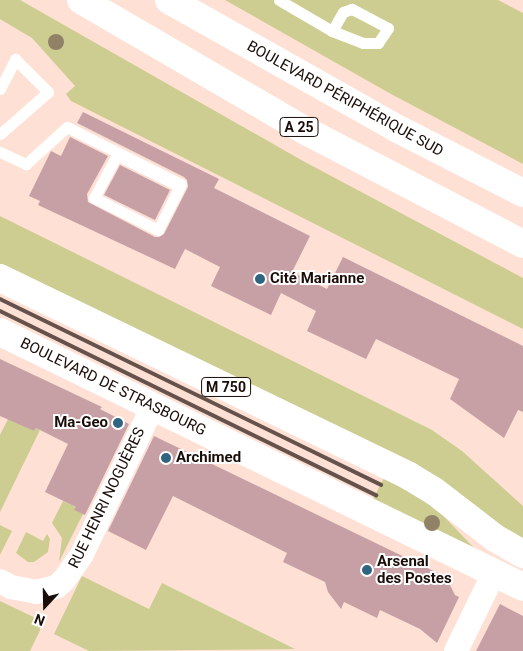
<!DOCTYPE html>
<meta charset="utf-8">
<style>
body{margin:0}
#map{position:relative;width:523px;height:651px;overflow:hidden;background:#fee0d4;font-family:Roboto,sans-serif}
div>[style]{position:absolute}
.green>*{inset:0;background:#cdcd91}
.building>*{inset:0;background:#c7a0a6}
.lane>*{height:11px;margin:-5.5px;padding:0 5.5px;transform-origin:5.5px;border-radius:5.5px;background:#fff}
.street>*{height:24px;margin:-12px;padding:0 12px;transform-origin:12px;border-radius:12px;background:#fff}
.primary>*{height:28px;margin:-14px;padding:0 14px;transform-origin:14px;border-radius:14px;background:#fff}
.highway>*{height:28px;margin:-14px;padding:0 14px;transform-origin:14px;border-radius:14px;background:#fff}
.rail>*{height:4px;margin:-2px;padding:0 2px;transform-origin:2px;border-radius:2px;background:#64524b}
.trees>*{width:16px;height:16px;margin:-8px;border-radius:50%;background:#918267}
.dots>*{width:14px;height:14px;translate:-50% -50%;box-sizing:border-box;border:2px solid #fff;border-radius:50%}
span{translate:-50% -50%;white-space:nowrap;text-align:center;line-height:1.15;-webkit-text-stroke:4px #fff;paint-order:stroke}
.shield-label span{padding:1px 4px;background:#fff;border:1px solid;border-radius:4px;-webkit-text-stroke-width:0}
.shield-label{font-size:14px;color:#1a0d09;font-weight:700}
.street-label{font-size:15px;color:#1a0d09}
.poi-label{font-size:15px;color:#1a0d09;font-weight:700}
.left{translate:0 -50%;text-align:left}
.right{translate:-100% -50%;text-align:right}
.north{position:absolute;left:20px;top:581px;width:50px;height:50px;-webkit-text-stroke:4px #fff;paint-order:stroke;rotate:201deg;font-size:14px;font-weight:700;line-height:20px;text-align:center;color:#1a0d09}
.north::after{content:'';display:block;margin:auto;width:18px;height:22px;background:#1a0d09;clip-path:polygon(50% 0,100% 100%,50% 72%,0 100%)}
</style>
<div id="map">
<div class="green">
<i style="clip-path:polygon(0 0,20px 0,303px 161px,523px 278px,523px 329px,71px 101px,66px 94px,75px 86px,32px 38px,0 19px)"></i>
<i style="clip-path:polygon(225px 0,498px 0,523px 13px,523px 164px,391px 94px)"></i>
<i style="clip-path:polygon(0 216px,432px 430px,462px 451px,523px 506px,523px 546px,424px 470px,0 264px)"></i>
<i style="clip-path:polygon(8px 419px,34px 431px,36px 428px,40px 430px,0 512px,0 435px)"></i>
<i style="clip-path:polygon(385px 476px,431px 503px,478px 552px,371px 503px)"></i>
<i style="clip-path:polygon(63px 501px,76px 507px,75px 510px,83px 514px,59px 562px,62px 538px,52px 523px)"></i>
<i style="clip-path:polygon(0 525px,12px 531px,0 555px)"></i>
<i style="clip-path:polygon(26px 532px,43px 541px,47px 534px,50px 539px,48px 552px,34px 562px,28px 562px,16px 553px)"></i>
<i style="clip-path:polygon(82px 576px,149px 609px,162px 583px,295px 649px,89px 651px,54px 634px)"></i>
<i style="clip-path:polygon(0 601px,44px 622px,30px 651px,0 651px)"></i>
</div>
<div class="building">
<i style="clip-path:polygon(83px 112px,219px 179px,214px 188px,310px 236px,292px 272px,327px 289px,343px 257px,523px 346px,523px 412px,518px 410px,504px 438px,450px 399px,459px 379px,376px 339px,366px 359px,307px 331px,316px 311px,281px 293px,271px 315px,211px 286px,220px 267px,185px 249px,175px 269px,38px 205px,40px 201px,29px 196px,51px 151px,61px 156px,70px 137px,108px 156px,87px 194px,88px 202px,155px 237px,159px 237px,164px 234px,188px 187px,187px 180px,184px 177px,77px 123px)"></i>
<i style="clip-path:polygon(120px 165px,170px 190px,155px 220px,104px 195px)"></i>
<i style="clip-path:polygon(0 359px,102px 407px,100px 409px,129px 424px,85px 515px,74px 510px,76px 507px,45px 492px,68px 444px,36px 428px,34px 431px,0 416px)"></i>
<i style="clip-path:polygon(154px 436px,446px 577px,455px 595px,459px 597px,437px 643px,420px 629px,380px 610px,377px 618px,344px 602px,341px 609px,328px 592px,325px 582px,283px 562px,287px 553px,173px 496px,146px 550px,108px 531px)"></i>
<i style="clip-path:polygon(500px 604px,523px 616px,523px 651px,476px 651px)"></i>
</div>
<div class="lane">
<i style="left:279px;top:0;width:61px;rotate:30.3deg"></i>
<i style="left:332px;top:31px;width:33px;rotate:21deg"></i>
<i style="left:363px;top:43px;width:15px"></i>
<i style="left:378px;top:43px;width:18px;rotate:-56deg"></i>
<i style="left:388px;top:28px;width:41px;rotate:-152.2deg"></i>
<i style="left:352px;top:9px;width:9px;rotate:162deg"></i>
<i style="left:343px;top:12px;width:22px;rotate:120deg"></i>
<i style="left:0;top:89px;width:34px;rotate:-63deg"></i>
<i style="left:15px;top:59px;width:47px;rotate:45deg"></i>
<i style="left:48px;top:92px;width:64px;rotate:138.8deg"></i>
<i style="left:0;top:152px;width:29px;rotate:25deg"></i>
<i style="left:26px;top:164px;width:55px;rotate:-42.1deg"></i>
<i style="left:67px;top:127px;width:127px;rotate:26.6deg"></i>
<i style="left:181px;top:184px;width:51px;rotate:116.6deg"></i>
<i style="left:158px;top:230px;width:72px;rotate:-153.4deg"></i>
<i style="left:94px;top:198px;width:49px;rotate:-61.9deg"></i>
<i style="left:117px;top:155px;width:65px;rotate:26.6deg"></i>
</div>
<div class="street">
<i style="left:0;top:581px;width:13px;rotate:29deg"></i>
<i style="left:11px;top:587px;width:25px;rotate:11deg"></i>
<i style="left:36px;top:592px;width:21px;rotate:-14deg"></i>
<i style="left:56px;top:587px;width:11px;rotate:-41deg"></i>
<i style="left:64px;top:580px;width:32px;rotate:-55deg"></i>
<i style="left:82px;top:554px;width:164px;rotate:-64.4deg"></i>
<i style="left:456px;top:651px;width:87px;rotate:-64deg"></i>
</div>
<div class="primary">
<i style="left:0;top:278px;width:454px;rotate:25.8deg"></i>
<i style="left:409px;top:476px;width:29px;rotate:31deg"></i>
<i style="left:434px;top:491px;width:77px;rotate:37.6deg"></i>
<i style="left:495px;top:538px;width:32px;rotate:30deg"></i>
<i style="left:0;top:332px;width:582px;rotate:25.99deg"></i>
</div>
<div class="highway">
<i style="left:81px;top:0;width:263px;rotate:30.2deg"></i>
<i style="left:308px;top:132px;width:242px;rotate:27.5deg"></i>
<i style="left:169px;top:0;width:261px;rotate:29.4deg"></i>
<i style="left:396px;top:128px;width:143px;rotate:27.1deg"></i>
</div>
<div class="rail">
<i style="left:0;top:299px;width:424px;rotate:26deg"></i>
<i style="left:0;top:311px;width:419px;rotate:26.1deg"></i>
</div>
<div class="trees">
<i style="left:56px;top:42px"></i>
<i style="left:432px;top:523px"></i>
</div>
<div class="dots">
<i style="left:260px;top:279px;background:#2f6580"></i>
<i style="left:118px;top:423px;background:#2f6580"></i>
<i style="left:166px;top:458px;background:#2f6580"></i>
<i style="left:367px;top:570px;background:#2f6580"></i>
</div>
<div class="shield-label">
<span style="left:299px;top:127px">A 25</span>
<span style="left:226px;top:387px">M 750</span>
</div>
<div class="street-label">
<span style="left:345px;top:99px;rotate:29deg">BOULEVARD PÉRIPHÉRIQUE SUD</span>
<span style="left:113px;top:387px;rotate:26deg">BOULEVARD DE STRASBOURG</span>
<span style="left:107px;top:498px;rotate:-64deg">RUE HENRI NOGUÈRES</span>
</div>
<div class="poi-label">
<span class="left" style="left:270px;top:279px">Cité Marianne</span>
<span class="right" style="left:108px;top:423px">Ma-Geo</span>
<span class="left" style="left:176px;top:458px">Archimed</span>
<span class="left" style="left:377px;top:570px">Arsenal<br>des Postes</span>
</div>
<div class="north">N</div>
</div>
